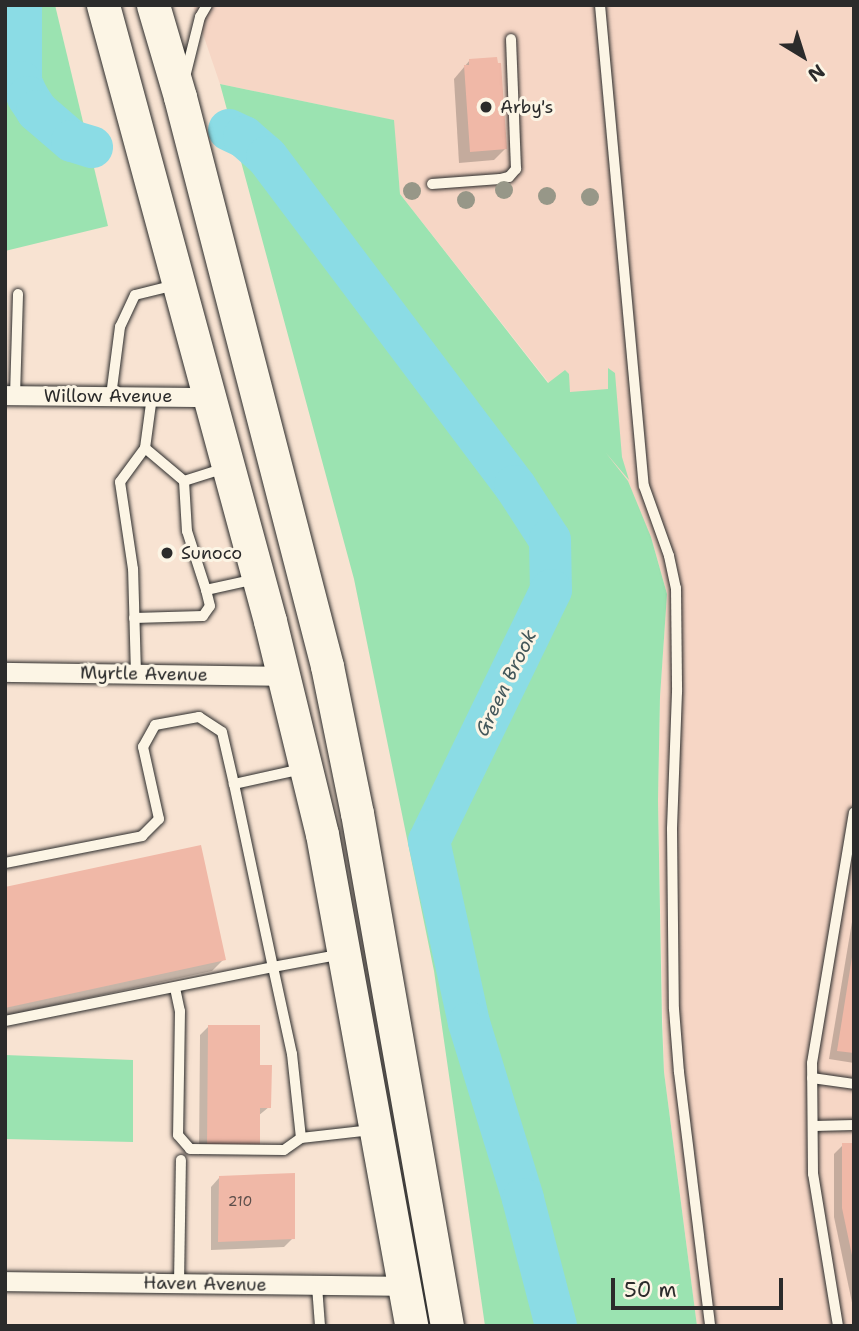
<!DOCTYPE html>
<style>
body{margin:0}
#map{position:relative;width:859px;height:1331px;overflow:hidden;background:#f8e3d2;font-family:"Shantell Sans",sans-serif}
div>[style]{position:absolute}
.built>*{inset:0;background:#f6d6c5}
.green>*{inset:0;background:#9be3b1}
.shadow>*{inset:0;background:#0003}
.river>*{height:42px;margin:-21px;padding:0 21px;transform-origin:21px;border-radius:21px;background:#8bdce5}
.building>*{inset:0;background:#f0b8a7}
.roads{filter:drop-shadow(0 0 2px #2b2b2b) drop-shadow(0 0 2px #2b2b2b)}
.service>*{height:10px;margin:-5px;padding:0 5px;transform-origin:5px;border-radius:5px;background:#fcf5e5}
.minor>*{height:19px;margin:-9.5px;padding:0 9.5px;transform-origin:9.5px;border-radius:9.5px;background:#fcf5e5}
.trunk>*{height:33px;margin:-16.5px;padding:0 16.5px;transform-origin:16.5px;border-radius:16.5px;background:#fcf5e5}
.trees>*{width:18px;height:18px;margin:-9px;border-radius:50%;background:#979788}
.dots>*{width:19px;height:19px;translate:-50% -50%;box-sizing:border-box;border:4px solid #fcf5e5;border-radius:50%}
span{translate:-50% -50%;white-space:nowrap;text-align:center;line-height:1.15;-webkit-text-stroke:6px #fcf5e5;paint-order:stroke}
.number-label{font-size:14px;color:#5c4e4a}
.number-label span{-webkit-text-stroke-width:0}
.poi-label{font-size:18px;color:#2b2b2b}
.left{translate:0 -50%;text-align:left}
.street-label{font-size:18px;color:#2b2b2b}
.water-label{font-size:19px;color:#43575a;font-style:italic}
.frame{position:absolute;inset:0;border:7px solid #2b2b2b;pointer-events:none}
.north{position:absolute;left:768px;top:21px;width:70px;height:70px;-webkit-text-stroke:5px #fcf5e5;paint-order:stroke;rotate:142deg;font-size:19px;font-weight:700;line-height:28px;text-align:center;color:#2b2b2b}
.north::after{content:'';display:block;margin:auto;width:24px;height:32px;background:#2b2b2b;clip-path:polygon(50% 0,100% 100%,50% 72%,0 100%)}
.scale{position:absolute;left:611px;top:1278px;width:172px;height:32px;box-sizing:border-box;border:4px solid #2b2b2b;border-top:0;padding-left:9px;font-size:21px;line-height:24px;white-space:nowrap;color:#2b2b2b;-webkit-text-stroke:5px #fcf5e5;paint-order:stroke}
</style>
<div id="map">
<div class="built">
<i style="clip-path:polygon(193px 5px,854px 5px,854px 1326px,697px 1326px,664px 1072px,658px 800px,660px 697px,667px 594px,651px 537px,549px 383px,400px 194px,393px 120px,220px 84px)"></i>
</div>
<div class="green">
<i style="clip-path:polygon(5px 5px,55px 5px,108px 226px,5px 251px)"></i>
<i style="clip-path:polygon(220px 84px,394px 120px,400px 194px,548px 383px,565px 370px,569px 374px,570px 392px,608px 389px,608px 368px,615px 373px,622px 457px,629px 480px,606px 453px,628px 481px,651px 537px,667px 594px,660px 697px,658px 800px,662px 1021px,664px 1072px,697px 1326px,485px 1326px,434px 971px,354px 579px)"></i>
<i style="clip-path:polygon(5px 1055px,133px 1060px,133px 1142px,5px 1139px)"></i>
</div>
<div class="shadow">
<i style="clip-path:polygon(470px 60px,505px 149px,494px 160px,459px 163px,454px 79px)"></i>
<i style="clip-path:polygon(5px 889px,224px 959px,212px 971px,5px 1016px)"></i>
<i style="clip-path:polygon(854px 910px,854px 1063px,829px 1059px)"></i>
<i style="clip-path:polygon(209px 1026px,258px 1067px,269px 1107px,258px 1116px,258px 1146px,250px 1155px,199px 1155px,200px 1035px)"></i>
<i style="clip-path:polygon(843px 1145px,854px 1145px,854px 1312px,834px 1217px,834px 1154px)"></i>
<i style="clip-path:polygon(219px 1178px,293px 1238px,284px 1247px,211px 1250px,211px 1187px)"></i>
</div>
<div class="river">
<i style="left:21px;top:5px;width:77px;rotate:90deg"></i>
<i style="left:21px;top:82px;width:17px;rotate:65deg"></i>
<i style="left:28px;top:97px;width:17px;rotate:57deg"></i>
<i style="left:37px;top:111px;width:46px;rotate:40.6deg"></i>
<i style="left:72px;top:141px;width:21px;rotate:17deg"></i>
<i style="left:229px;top:130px;width:17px;rotate:25deg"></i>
<i style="left:244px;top:137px;width:30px;rotate:41deg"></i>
<i style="left:267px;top:157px;width:412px;rotate:53deg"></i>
<i style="left:515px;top:486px;width:64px;rotate:57.1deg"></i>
<i style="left:550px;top:540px;width:50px;rotate:88.9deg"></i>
<i style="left:551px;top:590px;width:279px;rotate:115.9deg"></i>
<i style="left:429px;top:841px;width:186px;rotate:77.6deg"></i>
<i style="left:469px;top:1023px;width:184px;rotate:72.9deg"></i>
<i style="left:523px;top:1199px;width:131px;rotate:75.4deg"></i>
</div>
<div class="building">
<i style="clip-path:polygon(497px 57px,498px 63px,501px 63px,507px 149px,470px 152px,464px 65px,469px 65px,469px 59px)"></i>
<i style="clip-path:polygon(201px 845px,226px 960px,5px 1008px,5px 887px)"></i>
<i style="clip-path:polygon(852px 957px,854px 958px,854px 1053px,837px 1051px)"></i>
<i style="clip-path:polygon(208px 1025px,260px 1025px,260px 1065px,272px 1065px,271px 1108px,260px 1108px,260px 1147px,207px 1147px)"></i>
<i style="clip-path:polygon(842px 1143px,854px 1143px,853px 1260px,842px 1208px)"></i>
<i style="clip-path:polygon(295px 1173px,295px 1239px,218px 1242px,219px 1176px)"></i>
</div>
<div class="roads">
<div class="service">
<i style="left:600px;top:5px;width:483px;rotate:84.8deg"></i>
<i style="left:644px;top:486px;width:74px;rotate:70.3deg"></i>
<i style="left:669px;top:556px;width:33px;rotate:78deg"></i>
<i style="left:676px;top:588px;width:104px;rotate:89.4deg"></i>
<i style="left:677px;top:692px;width:137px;rotate:92.1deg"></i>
<i style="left:672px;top:829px;width:180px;rotate:89.4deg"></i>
<i style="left:674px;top:1009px;width:63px;rotate:85.5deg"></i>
<i style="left:679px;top:1072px;width:256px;rotate:83deg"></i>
<i style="left:185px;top:77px;width:62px;rotate:-76deg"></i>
<i style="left:200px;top:17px;width:14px;rotate:-60deg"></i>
<i style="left:432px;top:184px;width:68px;rotate:-4.2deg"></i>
<i style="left:500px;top:179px;width:9px;rotate:-13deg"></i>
<i style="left:509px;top:177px;width:11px;rotate:-49deg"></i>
<i style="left:516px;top:169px;width:130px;rotate:-92.2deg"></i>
<i style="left:15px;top:396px;width:102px;rotate:-88.3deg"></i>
<i style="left:111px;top:396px;width:70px;rotate:-82.6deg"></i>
<i style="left:120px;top:327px;width:35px;rotate:-65deg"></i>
<i style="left:135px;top:295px;width:38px;rotate:-14deg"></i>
<i style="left:145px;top:448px;width:51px;rotate:40.2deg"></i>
<i style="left:225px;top:468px;width:43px;rotate:162.4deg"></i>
<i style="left:184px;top:481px;width:50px;rotate:86.6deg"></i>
<i style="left:187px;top:531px;width:62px;rotate:72.1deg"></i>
<i style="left:206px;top:590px;width:47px;rotate:-12.3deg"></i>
<i style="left:134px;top:618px;width:69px;rotate:-1.7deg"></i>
<i style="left:203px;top:616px;width:12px;rotate:-55deg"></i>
<i style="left:210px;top:606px;width:16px;rotate:-104deg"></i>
<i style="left:136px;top:674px;width:105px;rotate:-91.6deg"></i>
<i style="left:133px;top:569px;width:88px;rotate:-98.5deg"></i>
<i style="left:120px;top:482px;width:42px;rotate:-53.7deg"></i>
<i style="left:145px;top:448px;width:52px;rotate:-82.3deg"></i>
<i style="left:302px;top:769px;width:70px;rotate:167.6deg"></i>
<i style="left:234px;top:784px;width:187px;rotate:78deg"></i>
<i style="left:273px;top:967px;width:65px;rotate:-10.6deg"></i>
<i style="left:5px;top:863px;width:140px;rotate:-11.1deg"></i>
<i style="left:142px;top:836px;width:24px;rotate:-45deg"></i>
<i style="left:159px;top:819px;width:74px;rotate:-102.5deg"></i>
<i style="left:143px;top:747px;width:25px;rotate:-61deg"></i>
<i style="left:155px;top:725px;width:45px;rotate:-10.3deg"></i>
<i style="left:199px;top:717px;width:27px;rotate:33deg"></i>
<i style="left:222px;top:732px;width:53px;rotate:77deg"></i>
<i style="left:175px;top:988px;width:24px;rotate:78deg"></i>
<i style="left:180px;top:1011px;width:124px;rotate:90.9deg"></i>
<i style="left:178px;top:1135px;width:18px;rotate:49deg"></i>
<i style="left:190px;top:1149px;width:94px;rotate:0.6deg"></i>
<i style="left:284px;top:1150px;width:21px;rotate:-35deg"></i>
<i style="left:5px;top:1021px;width:273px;rotate:-11.4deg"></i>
<i style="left:273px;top:967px;width:89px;rotate:77.7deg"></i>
<i style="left:292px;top:1054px;width:84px;rotate:83.9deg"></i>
<i style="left:301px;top:1138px;width:71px;rotate:-6.4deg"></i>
<i style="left:812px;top:1078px;width:42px;rotate:8.1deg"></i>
<i style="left:814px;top:1126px;width:40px;rotate:-1.4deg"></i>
<i style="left:179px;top:1284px;width:124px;rotate:-89.1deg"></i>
<i style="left:317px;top:1286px;width:40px;rotate:85.7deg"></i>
<i style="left:838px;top:1326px;width:154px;rotate:-99.3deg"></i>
<i style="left:813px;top:1174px;width:111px;rotate:-90.5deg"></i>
<i style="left:812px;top:1063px;width:254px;rotate:-80.5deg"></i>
</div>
<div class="minor">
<i style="left:5px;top:395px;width:205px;rotate:0.6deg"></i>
<i style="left:5px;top:672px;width:278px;rotate:0.8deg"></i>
<i style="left:5px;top:1281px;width:400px;rotate:0.7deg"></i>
</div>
<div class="trunk">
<i style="left:103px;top:5px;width:638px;rotate:74.83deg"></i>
<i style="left:270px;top:621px;width:219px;rotate:76.3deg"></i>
<i style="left:322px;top:834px;width:500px;rotate:79.7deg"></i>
<i style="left:153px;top:5px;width:96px;rotate:73.6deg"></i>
<i style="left:180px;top:97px;width:588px;rotate:75.51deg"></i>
<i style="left:327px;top:666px;width:150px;rotate:78.5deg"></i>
<i style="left:357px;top:813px;width:521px;rotate:80.05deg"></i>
</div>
</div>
<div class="trees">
<i style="left:504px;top:190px"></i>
<i style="left:412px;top:191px"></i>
<i style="left:547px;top:196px"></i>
<i style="left:590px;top:197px"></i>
<i style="left:466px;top:200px"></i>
</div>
<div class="dots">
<i style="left:486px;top:107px;background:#2b2b2b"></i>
<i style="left:167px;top:553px;background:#2b2b2b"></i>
</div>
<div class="number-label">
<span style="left:240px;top:1201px">210</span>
</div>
<div class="poi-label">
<span class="left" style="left:500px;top:107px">Arby's</span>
<span class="left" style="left:181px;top:553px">Sunoco</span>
</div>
<div class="street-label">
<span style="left:108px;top:396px">Willow Avenue</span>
<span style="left:144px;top:674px;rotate:1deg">Myrtle Avenue</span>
<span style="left:205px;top:1284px;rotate:1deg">Haven Avenue</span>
</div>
<div class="water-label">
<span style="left:506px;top:683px;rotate:-64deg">Green Brook</span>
</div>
<div class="frame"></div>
<div class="north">N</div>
<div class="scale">50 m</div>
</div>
